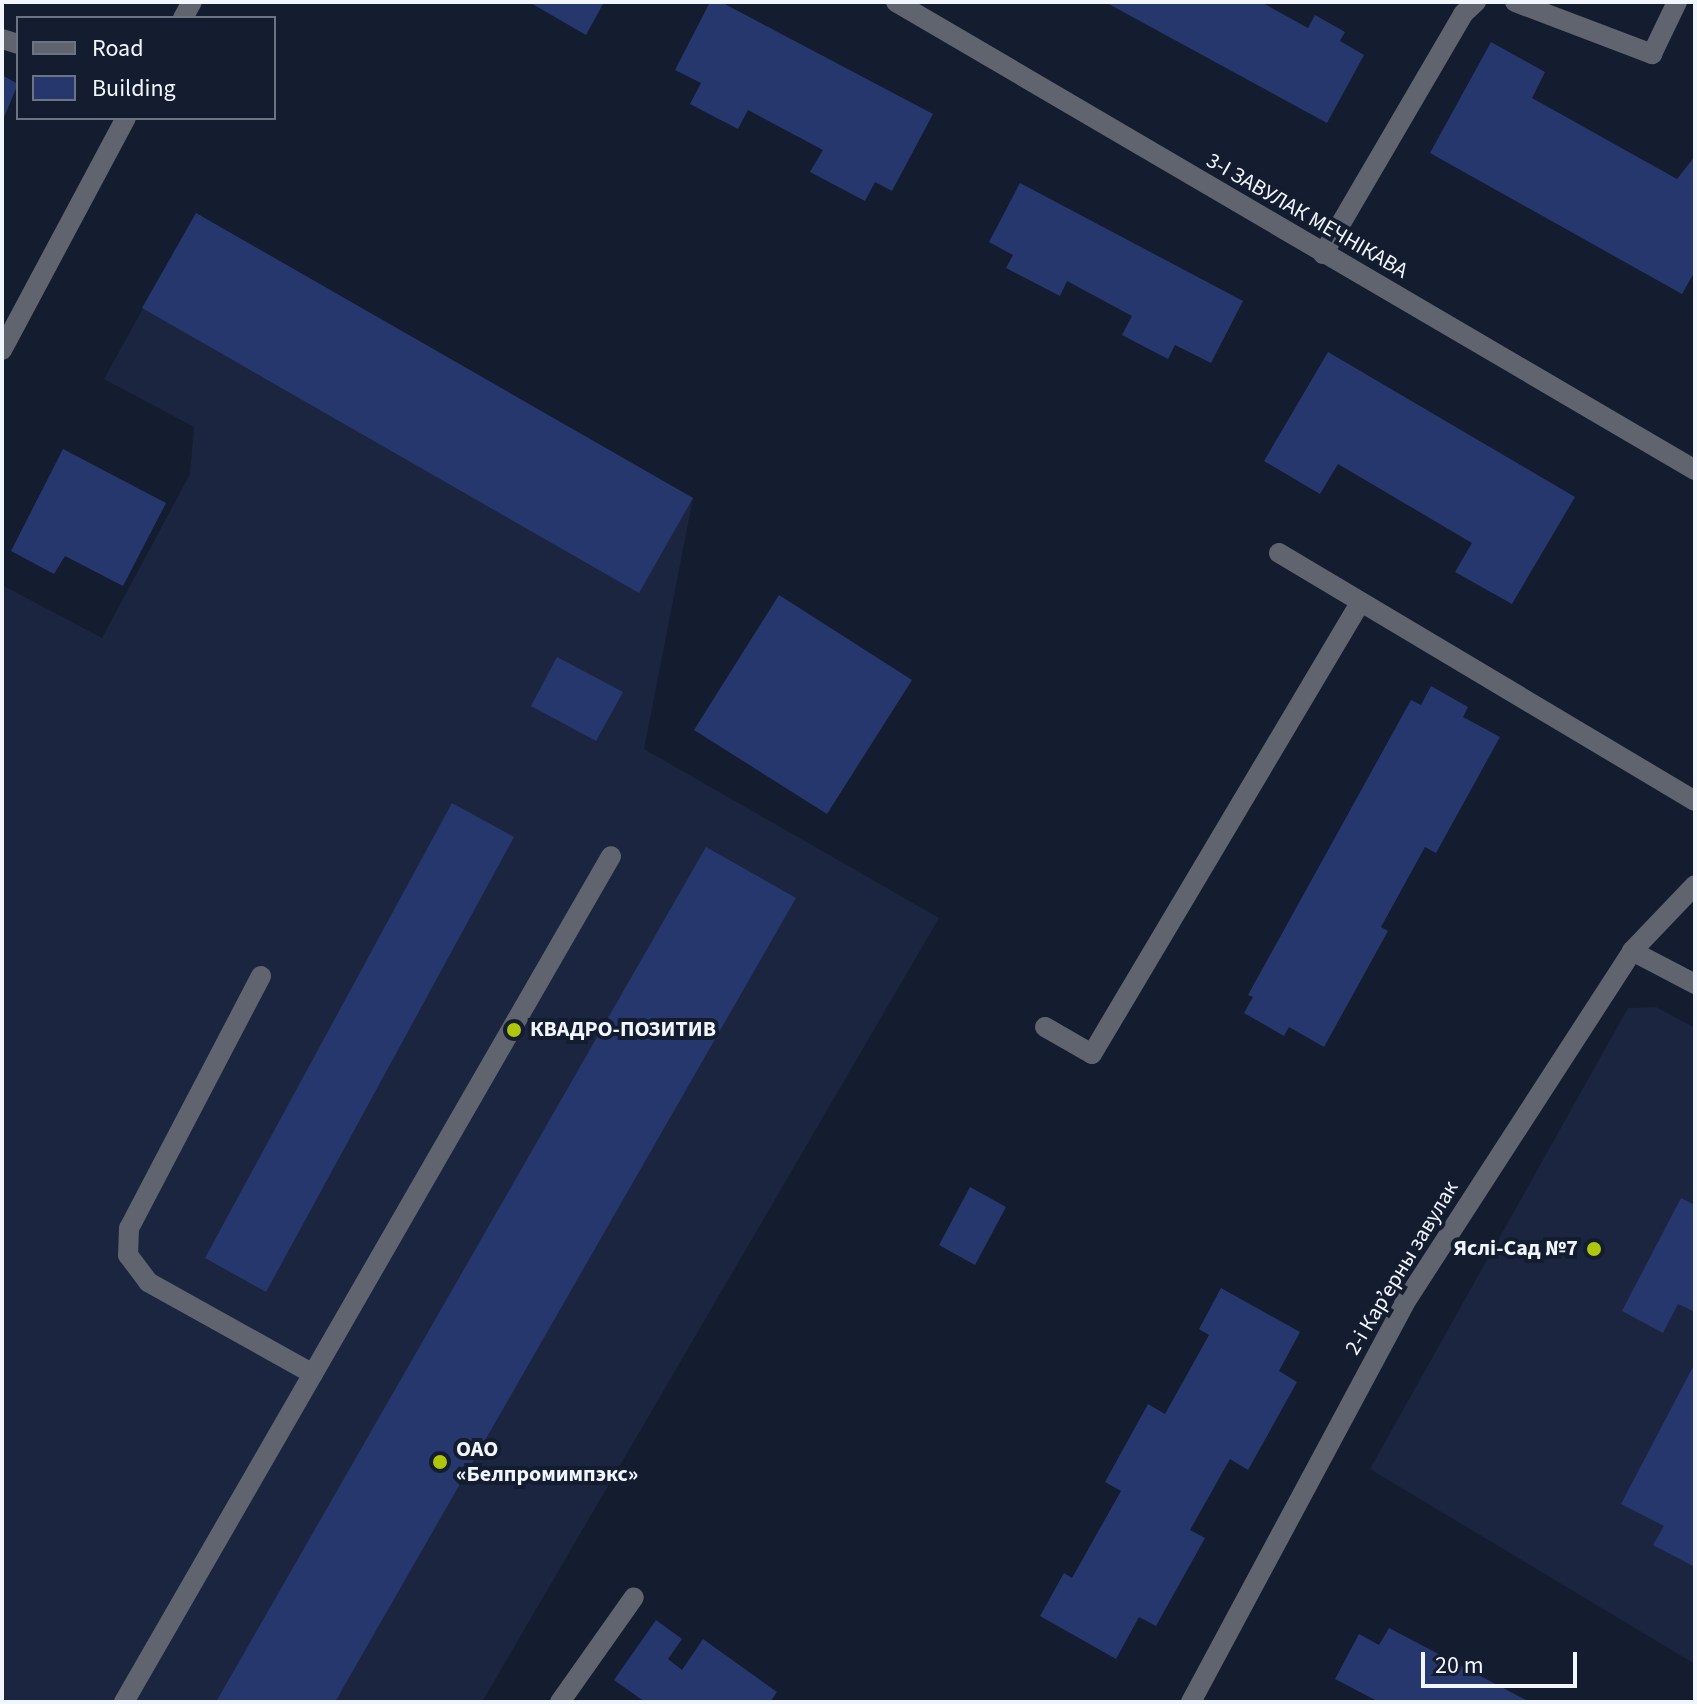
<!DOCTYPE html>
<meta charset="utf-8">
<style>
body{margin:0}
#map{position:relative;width:1697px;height:1704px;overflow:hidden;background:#141c30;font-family:"Source Sans 3",sans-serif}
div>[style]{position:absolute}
.built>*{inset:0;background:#1c253f}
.building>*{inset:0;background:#26376d}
.lane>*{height:20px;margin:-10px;padding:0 10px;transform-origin:10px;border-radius:10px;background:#60646f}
.street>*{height:20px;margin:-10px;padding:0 10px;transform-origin:10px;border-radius:10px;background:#60646f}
.dots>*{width:22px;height:22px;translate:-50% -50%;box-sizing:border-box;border:4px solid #141c30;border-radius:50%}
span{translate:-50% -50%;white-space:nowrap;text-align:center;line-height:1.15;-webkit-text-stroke:8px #141c30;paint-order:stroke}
.street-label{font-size:22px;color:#f1f5fd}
.poi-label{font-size:22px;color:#f1f5fd;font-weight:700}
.left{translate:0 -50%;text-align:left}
.right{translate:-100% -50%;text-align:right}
.frame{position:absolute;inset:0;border:4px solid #f1f5fd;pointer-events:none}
.legend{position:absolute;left:16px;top:16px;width:260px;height:104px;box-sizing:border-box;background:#141c30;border:2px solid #6c7382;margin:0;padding:10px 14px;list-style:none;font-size:24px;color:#f1f5fd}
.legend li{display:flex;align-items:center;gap:16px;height:40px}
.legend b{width:40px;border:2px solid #6c7382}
.scale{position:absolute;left:1421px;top:1652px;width:156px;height:36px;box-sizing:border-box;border:4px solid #f1f5fd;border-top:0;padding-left:10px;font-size:24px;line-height:28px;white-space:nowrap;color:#f1f5fd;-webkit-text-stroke:6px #141c30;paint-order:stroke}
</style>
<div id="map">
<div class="built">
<i style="clip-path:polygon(196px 213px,693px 498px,644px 749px,939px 918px,482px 1702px,2px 1702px,2px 585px,102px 638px,190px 474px,194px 427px,104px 379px)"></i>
<i style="clip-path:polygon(1656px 1007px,1695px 1028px,1695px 1664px,1370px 1469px,1628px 1008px)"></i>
</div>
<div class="building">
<i style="clip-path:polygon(529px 2px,604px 2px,586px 35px)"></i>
<i style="clip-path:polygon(710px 2px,721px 2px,933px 114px,892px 191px,875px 182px,865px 201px,810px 172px,823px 150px,748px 110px,738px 129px,690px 104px,701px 83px,675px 70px)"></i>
<i style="clip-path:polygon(1105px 2px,1261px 2px,1308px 28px,1315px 15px,1345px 32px,1340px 41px,1364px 55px,1327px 123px)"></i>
<i style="clip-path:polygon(1491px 42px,1545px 72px,1532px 98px,1677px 179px,1695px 156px,1695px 271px,1682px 294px,1430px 153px)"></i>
<i style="clip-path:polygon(2px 75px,18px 84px,2px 122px)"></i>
<i style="clip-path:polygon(1020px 183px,1243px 301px,1211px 363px,1175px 345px,1168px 359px,1122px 335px,1132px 316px,1067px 281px,1060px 296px,1006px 268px,1013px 255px,989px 242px)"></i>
<i style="clip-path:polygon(196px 213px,693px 498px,639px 593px,142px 308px)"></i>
<i style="clip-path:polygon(1328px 352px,1575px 497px,1512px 604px,1455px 572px,1472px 543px,1338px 464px,1320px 494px,1264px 461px)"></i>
<i style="clip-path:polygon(63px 449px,166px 503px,123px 586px,65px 556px,54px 574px,11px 551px)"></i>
<i style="clip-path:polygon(779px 595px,912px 680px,827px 814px,694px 730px)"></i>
<i style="clip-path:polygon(557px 657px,623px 692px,596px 741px,531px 706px)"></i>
<i style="clip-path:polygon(1431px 686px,1468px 707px,1463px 717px,1500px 737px,1436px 853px,1425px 847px,1381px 927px,1388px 931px,1324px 1047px,1289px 1027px,1284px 1036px,1244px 1013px,1253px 997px,1248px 995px,1411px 700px,1421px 705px)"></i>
<i style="clip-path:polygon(452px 803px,514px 837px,266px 1292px,205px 1258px)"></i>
<i style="clip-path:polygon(706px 847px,796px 898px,335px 1702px,216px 1702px)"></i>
<i style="clip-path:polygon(970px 1187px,1006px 1207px,975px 1265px,939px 1245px)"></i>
<i style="clip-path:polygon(1681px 1198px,1695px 1205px,1695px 1312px,1678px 1304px,1663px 1333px,1622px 1311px)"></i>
<i style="clip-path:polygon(1221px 1288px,1300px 1332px,1279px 1371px,1297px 1382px,1248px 1470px,1230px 1459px,1190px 1530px,1205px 1538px,1156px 1626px,1139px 1617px,1116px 1659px,1040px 1616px,1064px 1573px,1072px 1578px,1121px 1491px,1105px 1482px,1148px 1404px,1165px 1414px,1209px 1335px,1199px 1329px)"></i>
<i style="clip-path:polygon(1695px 1363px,1695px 1567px,1653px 1545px,1664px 1526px,1621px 1504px)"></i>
<i style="clip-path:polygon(656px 1620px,682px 1639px,668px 1659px,682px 1670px,703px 1639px,777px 1692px,770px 1702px,645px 1702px,614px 1680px)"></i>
<i style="clip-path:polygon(1389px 1628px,1530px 1702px,1379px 1702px,1335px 1679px,1359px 1634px,1379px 1645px)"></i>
</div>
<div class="lane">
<i style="left:1515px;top:2px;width:147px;rotate:20.8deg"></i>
<i style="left:1652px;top:54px;width:58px;rotate:-64.3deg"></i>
<i style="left:2px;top:39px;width:17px;rotate:17deg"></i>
<i style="left:1323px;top:254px;width:278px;rotate:-59.7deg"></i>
<i style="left:1463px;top:14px;width:18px;rotate:-43deg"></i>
<i style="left:1279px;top:553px;width:484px;rotate:30.8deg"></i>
<i style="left:261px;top:976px;width:284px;rotate:117.6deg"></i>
<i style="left:129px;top:1228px;width:27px;rotate:92deg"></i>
<i style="left:128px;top:1255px;width:34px;rotate:53deg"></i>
<i style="left:148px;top:1282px;width:189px;rotate:29.1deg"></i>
<i style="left:1045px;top:1027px;width:54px;rotate:29.9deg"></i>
<i style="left:1092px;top:1054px;width:525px;rotate:-59.28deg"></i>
<i style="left:124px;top:1702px;width:976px;rotate:-60.07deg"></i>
</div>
<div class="street">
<i style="left:896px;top:2px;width:926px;rotate:30.36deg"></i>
<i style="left:183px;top:18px;width:18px;rotate:-61deg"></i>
<i style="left:2px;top:350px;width:263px;rotate:-61.9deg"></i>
<i style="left:1632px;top:951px;width:71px;rotate:27.6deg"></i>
<i style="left:560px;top:1702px;width:128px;rotate:-54.8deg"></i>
<i style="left:1191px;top:1702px;width:451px;rotate:-61.8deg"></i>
<i style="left:1404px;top:1304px;width:420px;rotate:-57.1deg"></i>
<i style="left:1632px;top:951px;width:91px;rotate:-46.3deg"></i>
</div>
<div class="dots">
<i style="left:514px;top:1030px;background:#aec60b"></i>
<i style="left:1594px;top:1249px;background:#aec60b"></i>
<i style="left:440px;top:1462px;background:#aec60b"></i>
</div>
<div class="street-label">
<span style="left:1307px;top:216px;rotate:30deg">3-І ЗАВУЛАК МЕЧНІКАВА</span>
<span style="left:1402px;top:1268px;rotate:-59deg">2-і Карʼерны завулак</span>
</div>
<div class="poi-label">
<span class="left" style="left:530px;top:1030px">КВАДРО-ПОЗИТИВ</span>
<span class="right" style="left:1578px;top:1249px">Яслі-Сад №7</span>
<span class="left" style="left:456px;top:1462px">ОАО<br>«Белпромимпэкс»</span>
</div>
<div class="frame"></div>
<ul class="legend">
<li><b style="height:10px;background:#60646f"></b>Road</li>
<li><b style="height:22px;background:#26376d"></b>Building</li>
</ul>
<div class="scale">20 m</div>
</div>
